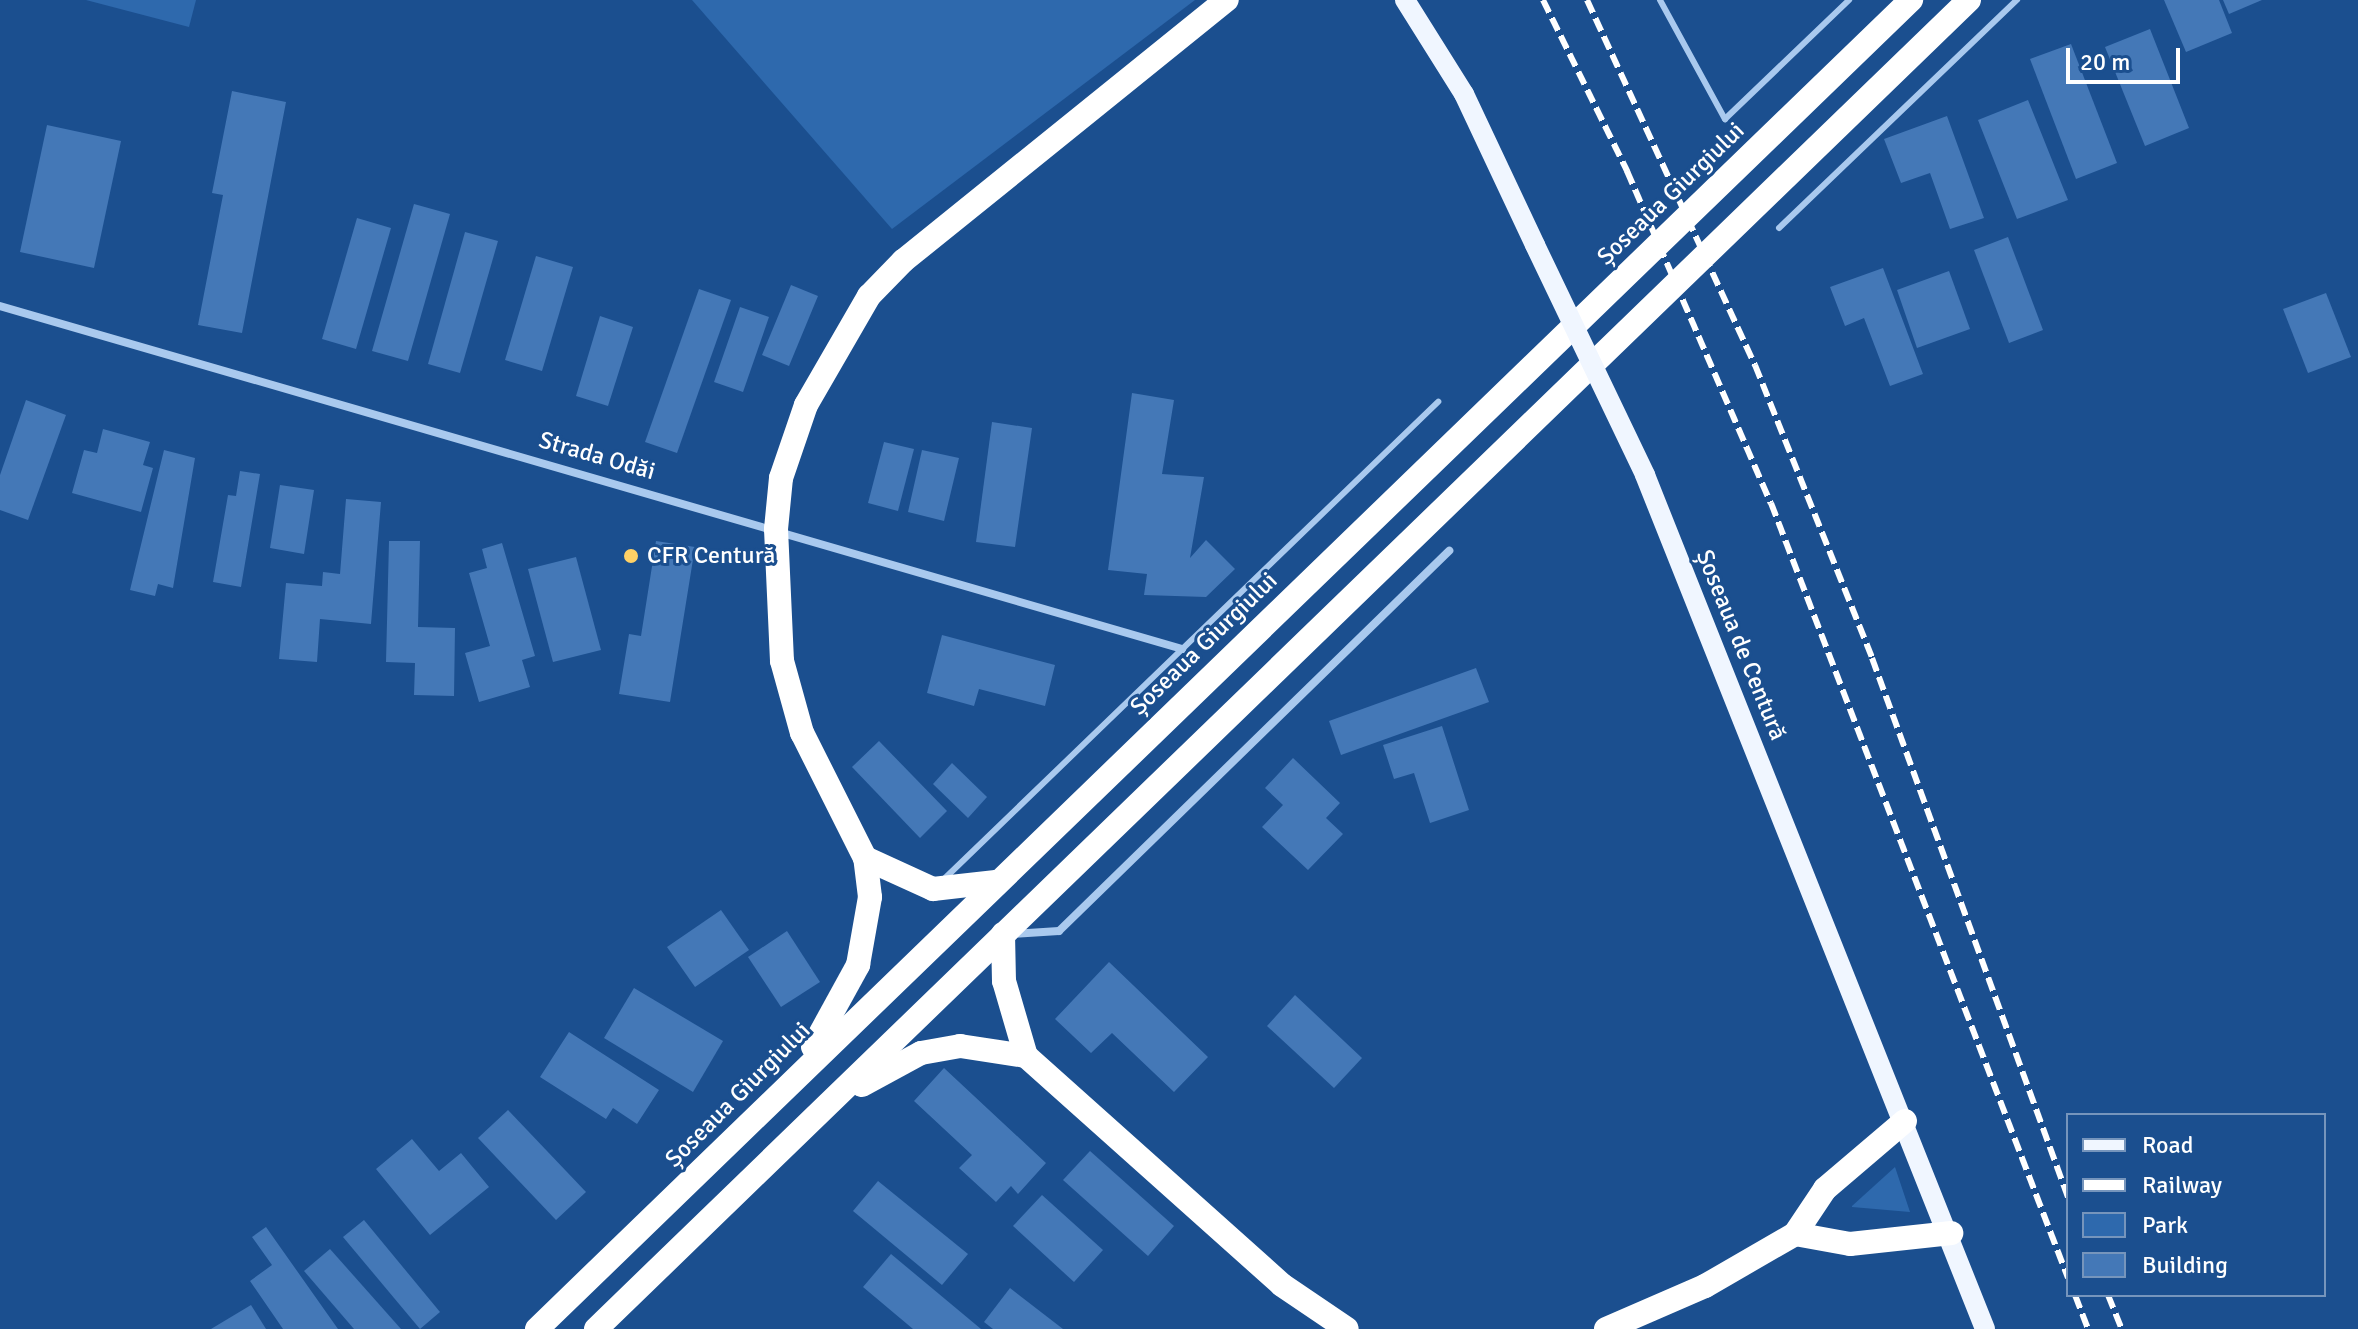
<!DOCTYPE html>
<meta charset="utf-8">
<style>
body{margin:0}
#map{position:relative;width:2358px;height:1329px;overflow:hidden;background:#1b4f8f;font-family:Signika,sans-serif}
div>[style]{position:absolute}
.green>*{inset:0;background:#2e69ad}
.building>*{inset:0;background:#4478b7}
.lane>*{height:6px;margin:-3px;padding:0 3px;transform-origin:3px;border-radius:3px;background:#a9c9ee}
.street>*{height:8px;margin:-4px;padding:0 4px;transform-origin:4px;border-radius:4px;background:#a9c9ee}
.primary>*{height:20px;margin:-10px;padding:0 10px;transform-origin:10px;border-radius:10px;background:#f0f6ff}
.highway>*{height:24px;margin:-12px;padding:0 12px;transform-origin:12px;border-radius:12px;background:#fff}
.rail>*{height:6px;margin-top:-3px;transform-origin:0;background:repeating-linear-gradient(90deg,#fff 0 14px,transparent 0 20px)}
.primary-bridge>*{height:20px;margin:-10px;padding:0 10px;transform-origin:10px;border-radius:10px;background:#f0f6ff}
.dots>*{width:22px;height:22px;translate:-50% -50%;box-sizing:border-box;border:4px solid #1b4f8f;border-radius:50%}
span{translate:-50% -50%;white-space:nowrap;text-align:center;line-height:1.15;-webkit-text-stroke:6px #1b4f8f;paint-order:stroke}
.street-label{font-size:24px;color:#fff}
.poi-label{font-size:24px;color:#fff}
.left{translate:0 -50%;text-align:left}
.legend{position:absolute;left:2066px;top:1113px;width:260px;height:184px;box-sizing:border-box;background:#1b4f8f;border:2px solid #7695bc;margin:0;padding:10px 14px;list-style:none;font-size:24px;color:#fff}
.legend li{display:flex;align-items:center;gap:16px;height:40px}
.legend b{width:40px;border:2px solid #7695bc}
.scale{position:absolute;left:2066px;top:48px;width:114px;height:36px;box-sizing:border-box;border:4px solid #fff;border-top:0;padding-left:10px;font-size:24px;line-height:28px;white-space:nowrap;color:#fff;-webkit-text-stroke:6px #1b4f8f;paint-order:stroke}
</style>
<div id="map">
<div class="green">
<i style="clip-path:polygon(86px 0,196px 0,189px 27px)"></i>
<i style="clip-path:polygon(692px 0,1195px 0,892px 229px)"></i>
<i style="clip-path:polygon(1895px 1167px,1910px 1212px,1852px 1207px,1852px 1206px)"></i>
</div>
<div class="building">
<i style="clip-path:polygon(2164px 0,2219px 0,2232px 33px,2186px 52px)"></i>
<i style="clip-path:polygon(2223px 0,2262px 0,2229px 14px)"></i>
<i style="clip-path:polygon(2150px 29px,2189px 128px,2145px 146px,2105px 47px)"></i>
<i style="clip-path:polygon(2071px 44px,2117px 163px,2076px 179px,2030px 59px)"></i>
<i style="clip-path:polygon(232px 91px,286px 102px,242px 333px,198px 325px,223px 195px,212px 193px)"></i>
<i style="clip-path:polygon(2028px 100px,2068px 200px,2017px 219px,1978px 120px)"></i>
<i style="clip-path:polygon(1947px 116px,1984px 218px,1950px 229px,1930px 173px,1901px 183px,1884px 139px)"></i>
<i style="clip-path:polygon(47px 125px,121px 141px,94px 268px,20px 252px)"></i>
<i style="clip-path:polygon(414px 204px,450px 214px,408px 361px,372px 351px)"></i>
<i style="clip-path:polygon(357px 218px,391px 228px,356px 349px,322px 339px)"></i>
<i style="clip-path:polygon(465px 232px,498px 241px,460px 373px,428px 364px)"></i>
<i style="clip-path:polygon(2008px 237px,2043px 330px,2009px 343px,1974px 250px)"></i>
<i style="clip-path:polygon(536px 256px,573px 267px,542px 371px,505px 360px)"></i>
<i style="clip-path:polygon(1883px 268px,1923px 374px,1890px 386px,1864px 318px,1845px 326px,1830px 287px)"></i>
<i style="clip-path:polygon(1949px 271px,1970px 329px,1917px 348px,1897px 290px)"></i>
<i style="clip-path:polygon(791px 285px,818px 296px,789px 366px,762px 355px)"></i>
<i style="clip-path:polygon(699px 289px,731px 300px,677px 453px,645px 442px)"></i>
<i style="clip-path:polygon(2326px 293px,2351px 357px,2308px 373px,2283px 309px)"></i>
<i style="clip-path:polygon(740px 307px,769px 317px,743px 392px,714px 382px)"></i>
<i style="clip-path:polygon(600px 316px,633px 327px,608px 406px,576px 396px)"></i>
<i style="clip-path:polygon(1132px 393px,1174px 400px,1162px 474px,1204px 477px,1190px 558px,1206px 540px,1235px 569px,1206px 597px,1144px 595px,1147px 574px,1108px 570px)"></i>
<i style="clip-path:polygon(26px 400px,66px 415px,28px 520px,0 510px,0 475px)"></i>
<i style="clip-path:polygon(992px 422px,1032px 428px,1015px 547px,976px 542px)"></i>
<i style="clip-path:polygon(103px 429px,150px 442px,143px 465px,153px 468px,141px 512px,72px 493px,84px 450px,97px 453px)"></i>
<i style="clip-path:polygon(884px 442px,914px 449px,898px 511px,868px 503px)"></i>
<i style="clip-path:polygon(164px 450px,195px 458px,173px 588px,158px 584px,155px 596px,130px 590px)"></i>
<i style="clip-path:polygon(922px 450px,959px 458px,944px 521px,908px 512px)"></i>
<i style="clip-path:polygon(240px 471px,260px 474px,241px 587px,213px 582px,228px 495px,236px 496px)"></i>
<i style="clip-path:polygon(280px 485px,314px 490px,304px 554px,270px 548px)"></i>
<i style="clip-path:polygon(346px 499px,381px 502px,371px 624px,320px 619px,317px 662px,279px 659px,286px 583px,322px 586px,323px 572px,340px 574px)"></i>
<i style="clip-path:polygon(389px 541px,420px 541px,418px 627px,455px 628px,454px 696px,414px 695px,415px 663px,386px 662px)"></i>
<i style="clip-path:polygon(656px 541px,695px 547px,670px 702px,619px 694px,629px 634px,641px 636px)"></i>
<i style="clip-path:polygon(502px 543px,535px 656px,522px 660px,530px 687px,479px 702px,465px 653px,490px 646px,469px 573px,487px 568px,482px 549px)"></i>
<i style="clip-path:polygon(576px 557px,601px 650px,553px 662px,528px 569px)"></i>
<i style="clip-path:polygon(942px 635px,1055px 665px,1045px 706px,979px 689px,974px 706px,927px 693px)"></i>
<i style="clip-path:polygon(1476px 668px,1489px 702px,1341px 755px,1329px 721px)"></i>
<i style="clip-path:polygon(1442px 726px,1469px 810px,1430px 823px,1414px 773px,1394px 779px,1383px 745px)"></i>
<i style="clip-path:polygon(879px 741px,947px 811px,920px 838px,852px 767px)"></i>
<i style="clip-path:polygon(1293px 758px,1340px 803px,1326px 818px,1343px 834px,1308px 870px,1262px 827px,1283px 805px,1265px 788px)"></i>
<i style="clip-path:polygon(952px 763px,987px 797px,968px 818px,933px 784px)"></i>
<i style="clip-path:polygon(721px 910px,749px 950px,695px 987px,667px 947px)"></i>
<i style="clip-path:polygon(787px 931px,820px 982px,781px 1007px,748px 957px)"></i>
<i style="clip-path:polygon(1109px 962px,1208px 1057px,1174px 1092px,1112px 1033px,1091px 1053px,1055px 1019px)"></i>
<i style="clip-path:polygon(634px 988px,723px 1041px,693px 1092px,604px 1038px)"></i>
<i style="clip-path:polygon(1295px 995px,1362px 1058px,1334px 1088px,1267px 1026px)"></i>
<i style="clip-path:polygon(569px 1032px,659px 1090px,637px 1124px,613px 1108px,606px 1119px,540px 1077px)"></i>
<i style="clip-path:polygon(944px 1068px,1046px 1163px,1018px 1194px,1011px 1186px,996px 1202px,959px 1168px,972px 1155px,914px 1101px)"></i>
<i style="clip-path:polygon(508px 1110px,586px 1192px,556px 1220px,478px 1138px)"></i>
<i style="clip-path:polygon(412px 1139px,439px 1171px,461px 1153px,489px 1187px,430px 1235px,376px 1169px)"></i>
<i style="clip-path:polygon(1090px 1151px,1174px 1226px,1148px 1256px,1063px 1180px)"></i>
<i style="clip-path:polygon(878px 1181px,968px 1254px,942px 1285px,853px 1211px)"></i>
<i style="clip-path:polygon(1042px 1195px,1103px 1250px,1074px 1282px,1013px 1226px)"></i>
<i style="clip-path:polygon(364px 1220px,440px 1312px,420px 1329px,343px 1237px)"></i>
<i style="clip-path:polygon(266px 1227px,338px 1329px,283px 1329px,250px 1281px,272px 1265px,252px 1237px)"></i>
<i style="clip-path:polygon(330px 1249px,401px 1329px,354px 1329px,304px 1271px)"></i>
<i style="clip-path:polygon(891px 1254px,981px 1329px,913px 1329px,863px 1287px)"></i>
<i style="clip-path:polygon(1010px 1288px,1063px 1329px,993px 1329px,984px 1322px)"></i>
<i style="clip-path:polygon(251px 1305px,266px 1329px,211px 1329px)"></i>
</div>
<div class="lane">
<i style="left:1660px;top:0;width:136px;rotate:61.4deg"></i>
<i style="left:1725px;top:119px;width:172px;rotate:-43.8deg"></i>
<i style="left:1779px;top:228px;width:330px;rotate:-43.8deg"></i>
<i style="left:942px;top:881px;width:690px;rotate:-44deg"></i>
</div>
<div class="street">
<i style="left:0;top:306px;width:1231px;rotate:16.18deg"></i>
<i style="left:1012px;top:934px;width:47px;rotate:-3.7deg"></i>
<i style="left:1059px;top:931px;width:545px;rotate:-44.26deg"></i>
</div>
<div class="primary">
<i style="left:1405px;top:0;width:111px;rotate:57.9deg"></i>
<i style="left:1464px;top:94px;width:167px;rotate:64.8deg"></i>
<i style="left:1645px;top:475px;width:919px;rotate:68.29deg"></i>
</div>
<div class="highway">
<i style="left:865px;top:858px;width:75px;rotate:24.5deg"></i>
<i style="left:933px;top:889px;width:61px;rotate:-6.5deg"></i>
<i style="left:1003px;top:934px;width:47px;rotate:88.8deg"></i>
<i style="left:1004px;top:981px;width:78px;rotate:73.7deg"></i>
<i style="left:1026px;top:1056px;width:343px;rotate:41.8deg"></i>
<i style="left:1282px;top:1285px;width:78px;rotate:34.1deg"></i>
<i style="left:813px;top:1047px;width:94px;rotate:-61.2deg"></i>
<i style="left:858px;top:965px;width:69px;rotate:-80deg"></i>
<i style="left:870px;top:897px;width:39px;rotate:-97deg"></i>
<i style="left:865px;top:858px;width:140px;rotate:-116.7deg"></i>
<i style="left:802px;top:733px;width:75px;rotate:-105.5deg"></i>
<i style="left:782px;top:661px;width:132px;rotate:-92.6deg"></i>
<i style="left:776px;top:529px;width:51px;rotate:-84.4deg"></i>
<i style="left:781px;top:478px;width:77px;rotate:-71.1deg"></i>
<i style="left:806px;top:405px;width:126px;rotate:-60deg"></i>
<i style="left:869px;top:296px;width:49px;rotate:-45.8deg"></i>
<i style="left:903px;top:261px;width:416px;rotate:-38.9deg"></i>
<i style="left:862px;top:1085px;width:67px;rotate:-28.5deg"></i>
<i style="left:921px;top:1053px;width:40px;rotate:-10deg"></i>
<i style="left:960px;top:1046px;width:67px;rotate:8.6deg"></i>
<i style="left:1795px;top:1234px;width:56px;rotate:10.3deg"></i>
<i style="left:1850px;top:1244px;width:102px;rotate:-6.2deg"></i>
<i style="left:537px;top:1329px;width:1912px;rotate:-44.05deg"></i>
<i style="left:596px;top:1329px;width:1911px;rotate:-44.07deg"></i>
<i style="left:1606px;top:1329px;width:108px;rotate:-23.5deg"></i>
<i style="left:1705px;top:1286px;width:104px;rotate:-30deg"></i>
<i style="left:1795px;top:1234px;width:54px;rotate:-56.3deg"></i>
<i style="left:1825px;top:1189px;width:105px;rotate:-40.4deg"></i>
</div>
<div class="rail">
<i style="left:1543px;top:0;width:191px;rotate:63.8deg"></i>
<i style="left:1627px;top:171px;width:362px;rotate:66.6deg"></i>
<i style="left:1771px;top:503px;width:830px;rotate:69.03deg"></i>
<i style="left:1587px;top:0;width:402px;rotate:65.3deg"></i>
<i style="left:1755px;top:365px;width:315px;rotate:68.2deg"></i>
<i style="left:1872px;top:658px;width:574px;rotate:70.02deg"></i>
<i style="left:2075px;top:1295px;width:36px;rotate:69deg"></i>
<i style="left:2108px;top:1295px;width:37px;rotate:68deg"></i>
</div>
<div class="primary-bridge">
<i style="left:1535px;top:245px;width:255px;rotate:64.4deg"></i>
</div>
<div class="dots">
<i style="left:631px;top:556px;background:#ffd166"></i>
</div>
<div class="street-label">
<span style="left:1671px;top:194px;rotate:-44deg">Șoseaua Giurgiului</span>
<span style="left:597px;top:456px;rotate:16deg">Strada Odăi</span>
<span style="left:1204px;top:644px;rotate:-44deg">Șoseaua Giurgiului</span>
<span style="left:1741px;top:645px;rotate:68deg">Șoseaua de Centură</span>
<span style="left:738px;top:1095px;rotate:-45deg">Șoseaua Giurgiului</span>
</div>
<div class="poi-label">
<span class="left" style="left:647px;top:556px">CFR Centură</span>
</div>
<ul class="legend">
<li><b style="height:10px;background:#f0f6ff"></b>Road</li>
<li><b style="height:10px;background:#fff"></b>Railway</li>
<li><b style="height:22px;background:#2e69ad"></b>Park</li>
<li><b style="height:22px;background:#4478b7"></b>Building</li>
</ul>
<div class="scale">20 m</div>
</div>
